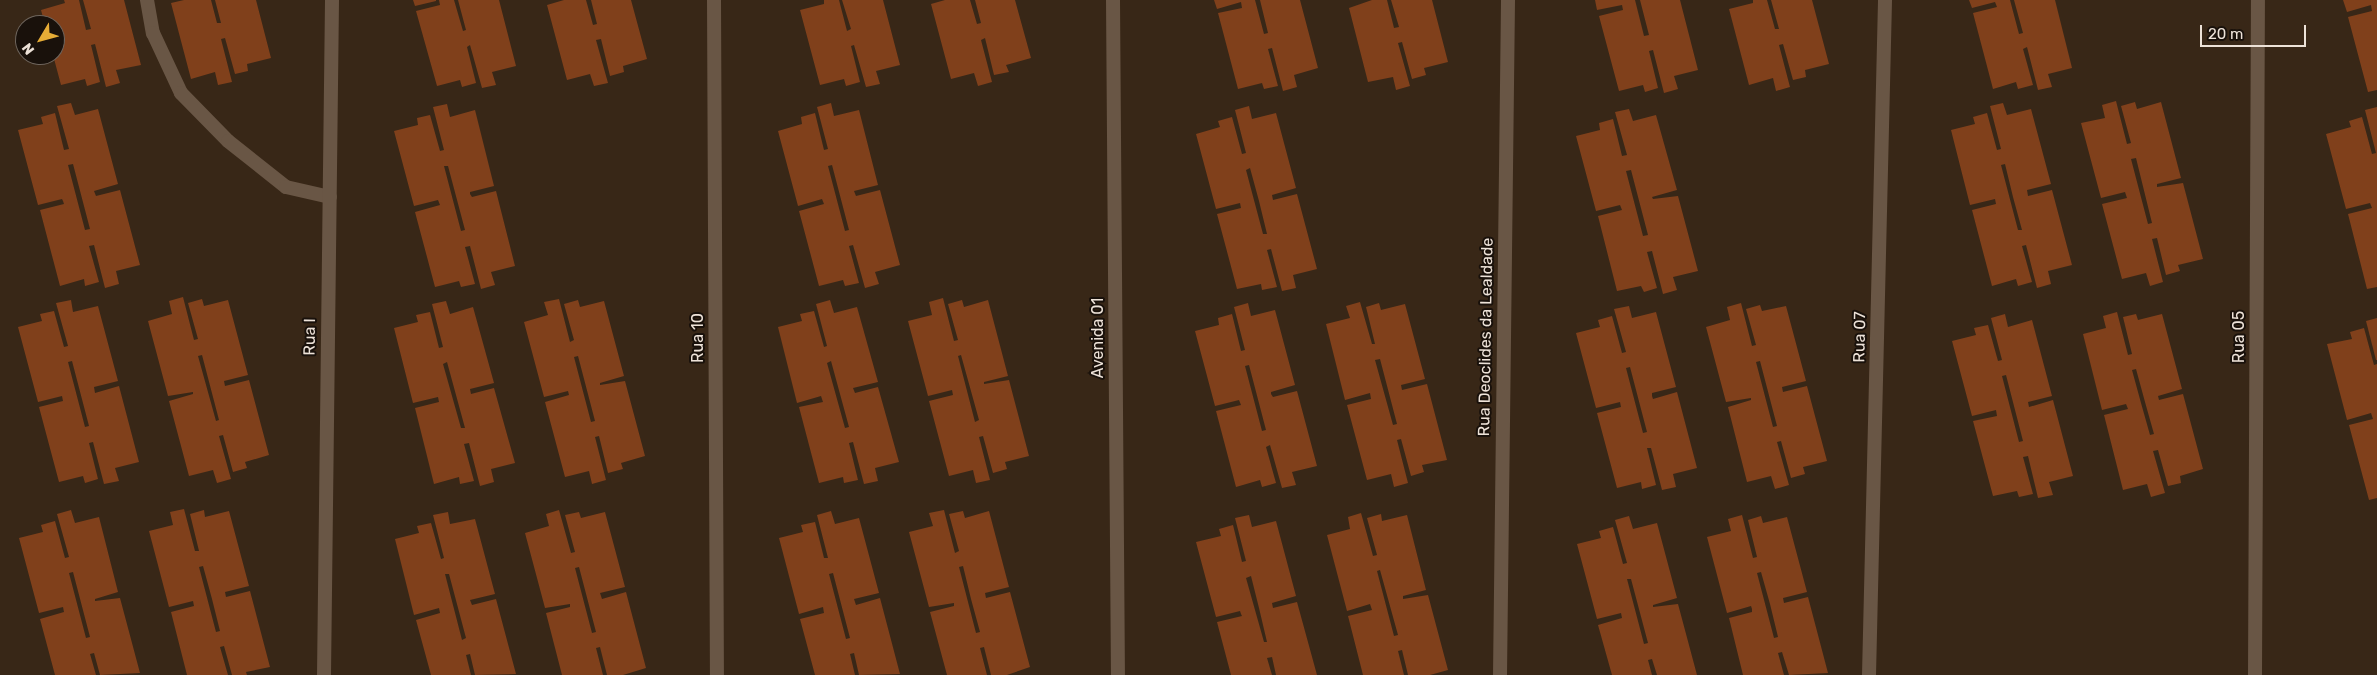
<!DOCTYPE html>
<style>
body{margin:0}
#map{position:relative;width:2377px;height:675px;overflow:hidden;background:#382717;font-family:Rubik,sans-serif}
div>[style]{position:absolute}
.building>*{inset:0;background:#80401b}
.service>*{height:14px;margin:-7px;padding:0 7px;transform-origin:7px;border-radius:7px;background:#695645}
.minor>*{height:14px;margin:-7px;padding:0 7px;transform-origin:7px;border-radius:7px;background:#695645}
span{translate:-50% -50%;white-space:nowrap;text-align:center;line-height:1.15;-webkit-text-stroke:4px #19110b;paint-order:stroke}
.street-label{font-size:16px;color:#ede2d8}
.north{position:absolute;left:15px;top:15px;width:50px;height:50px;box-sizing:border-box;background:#19110b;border:1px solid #6e655d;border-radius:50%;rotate:233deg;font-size:14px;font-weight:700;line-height:20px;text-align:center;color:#ede2d8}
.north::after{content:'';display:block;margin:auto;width:18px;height:22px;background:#e6ac36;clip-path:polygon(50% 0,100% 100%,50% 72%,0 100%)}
.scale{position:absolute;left:2200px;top:25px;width:106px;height:22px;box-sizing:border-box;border:2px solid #ede2d8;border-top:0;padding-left:6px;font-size:15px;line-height:18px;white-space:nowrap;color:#ede2d8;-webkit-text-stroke:4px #19110b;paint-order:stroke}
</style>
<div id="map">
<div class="building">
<i style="clip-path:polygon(64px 0,79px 0,86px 30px,91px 29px,83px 0,124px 0,141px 65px,116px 70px,120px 83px,106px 87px,95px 44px,91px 45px,100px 82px,87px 86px,85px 79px,61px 85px,53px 55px,55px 25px,45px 25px,41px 10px,65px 3px)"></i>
<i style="clip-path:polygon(184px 0,211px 0,217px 23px,221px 23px,215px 0,256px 0,271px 58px,247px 64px,248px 71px,235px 74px,225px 38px,221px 39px,232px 82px,218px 85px,215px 72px,191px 79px,171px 3px)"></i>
<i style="clip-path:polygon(413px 0,436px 0,436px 1px,415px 6px)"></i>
<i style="clip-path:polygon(439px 0,454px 0,463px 31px,466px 30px,458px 0,499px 0,516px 66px,492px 72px,496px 85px,482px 88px,470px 45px,467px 47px,476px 83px,462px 87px,460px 80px,437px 86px,416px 11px,440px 5px)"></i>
<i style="clip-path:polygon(564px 0,586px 0,593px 25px,597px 24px,591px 0,631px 0,647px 59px,623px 66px,624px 72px,610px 76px,601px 39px,596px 40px,608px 83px,594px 86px,590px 74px,567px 80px,547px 5px)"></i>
<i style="clip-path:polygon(824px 0,839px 0,847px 31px,851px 29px,842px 0,883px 0,900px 65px,876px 71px,880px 84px,866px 87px,854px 45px,851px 46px,860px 82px,846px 86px,844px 79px,820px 85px,800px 10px,824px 4px)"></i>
<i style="clip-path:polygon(945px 0,970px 0,977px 24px,981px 23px,975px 0,1015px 0,1031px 58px,1006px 65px,1009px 72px,994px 75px,985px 38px,981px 40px,992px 82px,978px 86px,974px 73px,951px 79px,931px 4px)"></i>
<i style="clip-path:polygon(1214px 0,1255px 0,1264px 34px,1268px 33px,1260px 0,1300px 0,1318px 68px,1294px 75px,1297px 87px,1283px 91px,1272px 48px,1268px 49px,1278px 86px,1264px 89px,1262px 83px,1238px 89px,1218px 13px,1242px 8px,1241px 2px,1217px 9px)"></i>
<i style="clip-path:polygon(1372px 0,1387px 0,1394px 28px,1399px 27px,1391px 0,1432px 0,1448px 62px,1424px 68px,1426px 75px,1412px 79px,1402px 42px,1398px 43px,1410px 86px,1396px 90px,1393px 77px,1368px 82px,1349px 8px)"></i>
<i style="clip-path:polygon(1595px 0,1635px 0,1644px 36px,1649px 35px,1640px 0,1680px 0,1698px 70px,1674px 76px,1678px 89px,1664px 93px,1653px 50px,1649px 51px,1658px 88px,1645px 92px,1643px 85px,1619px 91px,1599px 16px,1623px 10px,1622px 5px,1597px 10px)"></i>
<i style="clip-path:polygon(1753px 0,1767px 0,1775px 29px,1779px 29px,1771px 0,1812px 0,1829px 64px,1805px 70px,1806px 77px,1793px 80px,1783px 44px,1779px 45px,1790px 87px,1776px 91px,1773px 78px,1749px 85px,1729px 9px,1753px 3px)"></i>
<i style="clip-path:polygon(1969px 0,2010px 0,2019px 34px,2023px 33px,2014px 0,2055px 0,2072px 68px,2048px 74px,2052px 87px,2038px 90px,2027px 47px,2023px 49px,2033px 85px,2018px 89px,2016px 82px,1993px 89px,1973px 13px,1997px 7px,1995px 2px,1972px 8px)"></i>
<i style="clip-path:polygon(2343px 0,2377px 0,2377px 90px,2368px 92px,2348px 17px,2372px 11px,2371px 5px,2347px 12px)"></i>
<i style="clip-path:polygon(evenodd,2116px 101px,2127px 144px,2131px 143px,2121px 106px,2135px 102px,2137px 109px,2161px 102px,2181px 178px,2157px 184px,2157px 187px,2183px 183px,2203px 259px,2178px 265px,2180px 271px,2166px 275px,2157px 238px,2152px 239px,2163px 282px,2150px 286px,2146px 273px,2122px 279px,2102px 204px,2127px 198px,2125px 192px,2101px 198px,2081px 123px,2105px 118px,2102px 105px,2116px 101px,2136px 158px,2152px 223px,2148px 224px,2131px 159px,2136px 158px)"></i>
<i style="clip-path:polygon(evenodd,71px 103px,75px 115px,98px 109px,118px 184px,94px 191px,96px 196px,120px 190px,140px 265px,116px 271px,119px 284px,105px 288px,94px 245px,89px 246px,99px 282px,85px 286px,84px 279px,60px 286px,40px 210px,64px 204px,63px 201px,62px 199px,38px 205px,18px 130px,43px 124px,41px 117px,55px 113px,64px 150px,69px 149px,57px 106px,71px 103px,73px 164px,90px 229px,85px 230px,68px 165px,73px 164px)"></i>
<i style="clip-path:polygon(evenodd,831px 103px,834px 116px,859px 110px,878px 185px,854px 191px,856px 196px,880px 190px,900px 265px,875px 272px,879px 284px,865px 288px,853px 245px,849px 246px,859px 283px,845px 286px,843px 280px,819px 286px,799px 211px,824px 204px,822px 199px,798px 206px,778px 131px,802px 124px,801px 117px,815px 113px,824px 150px,828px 149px,817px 107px,831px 103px,832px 165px,849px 230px,845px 231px,828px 166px,832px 165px)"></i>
<i style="clip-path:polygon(evenodd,2003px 103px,2007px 115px,2031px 109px,2051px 184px,2027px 190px,2028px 196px,2052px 190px,2072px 265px,2048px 271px,2051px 284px,2037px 288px,2026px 245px,2022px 246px,2032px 282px,2018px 286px,2016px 279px,1992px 286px,1972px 210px,1996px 204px,1995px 199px,1970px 205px,1951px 130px,1975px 124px,1973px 117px,1987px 113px,1997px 150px,2001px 149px,1990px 106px,2003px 103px,2005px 164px,2013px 197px,2022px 230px,2018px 230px,2001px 165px,2005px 164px)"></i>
<i style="clip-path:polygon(evenodd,447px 104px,450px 117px,475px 110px,494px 186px,470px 192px,470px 194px,472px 197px,496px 191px,515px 266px,491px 272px,495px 285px,481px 289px,470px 246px,465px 247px,475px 284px,461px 287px,459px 281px,435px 287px,415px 212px,440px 205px,438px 200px,414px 206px,394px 131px,418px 125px,417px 118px,430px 115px,440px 151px,444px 150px,433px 107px,447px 104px,444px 166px,448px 166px,465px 230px,461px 231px,444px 166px)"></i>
<i style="clip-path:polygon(evenodd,1249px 106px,1252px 119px,1276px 113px,1296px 188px,1272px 195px,1273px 200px,1297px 194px,1317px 269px,1293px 275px,1296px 288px,1282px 291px,1271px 249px,1267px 250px,1277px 287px,1262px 290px,1261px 284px,1237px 289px,1217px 214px,1241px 208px,1240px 203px,1216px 209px,1196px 134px,1220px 127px,1218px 121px,1232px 117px,1242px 154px,1246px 153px,1235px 110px,1249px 106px,1250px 168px,1259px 201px,1267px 234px,1263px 234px,1246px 170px,1250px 168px)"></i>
<i style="clip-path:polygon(2377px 107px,2377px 287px,2367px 289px,2348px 214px,2372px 208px,2370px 203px,2346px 209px,2326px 134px,2351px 127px,2349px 121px,2362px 117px,2372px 154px,2376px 153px,2365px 110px)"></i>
<i style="clip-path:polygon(evenodd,1629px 109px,1633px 121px,1656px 115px,1677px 190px,1652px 197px,1653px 199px,1678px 196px,1698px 271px,1673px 277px,1677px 290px,1663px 294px,1652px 251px,1647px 252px,1657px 288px,1644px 292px,1641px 286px,1617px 291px,1598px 216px,1622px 210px,1620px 205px,1596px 211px,1576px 136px,1600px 130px,1599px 123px,1613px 119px,1622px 156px,1627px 155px,1615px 112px,1629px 109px,1631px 170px,1648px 235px,1643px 236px,1626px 171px,1631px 170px)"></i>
<i style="clip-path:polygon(evenodd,183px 297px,194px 340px,198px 339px,188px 303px,202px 299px,204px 306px,228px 300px,248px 375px,224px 381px,225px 386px,249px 380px,269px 455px,245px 462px,247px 468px,233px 472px,223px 435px,219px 436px,231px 479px,217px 483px,213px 470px,189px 476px,169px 401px,193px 394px,193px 392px,168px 396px,148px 321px,172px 314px,169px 301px,183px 297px,202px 355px,219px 420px,216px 421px,198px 356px,202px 355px)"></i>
<i style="clip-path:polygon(evenodd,943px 298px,954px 341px,958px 340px,948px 304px,962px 300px,964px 307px,988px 300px,1008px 376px,984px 382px,984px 384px,1009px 380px,1029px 456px,1005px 462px,1007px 469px,993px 473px,983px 436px,979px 437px,990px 480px,976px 483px,973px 470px,949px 476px,929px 401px,953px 395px,952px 390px,928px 396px,908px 321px,932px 315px,929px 302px,943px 298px,961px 355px,979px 420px,975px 422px,958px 356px,961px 355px)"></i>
<i style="clip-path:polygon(evenodd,559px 299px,570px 342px,574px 340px,564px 304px,578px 300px,580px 307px,604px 301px,624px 376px,600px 383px,600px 385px,625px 381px,645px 456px,621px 463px,623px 469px,608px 473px,599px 436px,595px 437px,606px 480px,592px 484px,589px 471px,565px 477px,545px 402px,569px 395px,568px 391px,544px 397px,524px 322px,548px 315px,544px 302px,559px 299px,578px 356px,595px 421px,591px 422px,574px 357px,578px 356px)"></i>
<i style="clip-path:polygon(evenodd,71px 300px,73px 312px,98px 306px,118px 381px,94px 387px,95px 393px,119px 386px,139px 462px,115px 468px,119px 481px,104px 484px,93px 442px,89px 443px,98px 479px,85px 483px,83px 476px,59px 482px,39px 407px,63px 401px,62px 396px,38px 402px,18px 327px,42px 321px,40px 314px,54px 311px,64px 347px,68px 346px,56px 303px,71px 300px,72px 361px,89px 426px,85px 427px,68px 362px,72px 361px)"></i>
<i style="clip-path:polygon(evenodd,830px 300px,834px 313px,857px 307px,878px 382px,853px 388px,855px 393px,878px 387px,899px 462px,875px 468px,878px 481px,864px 484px,853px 442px,849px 443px,858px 480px,844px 483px,843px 477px,819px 483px,799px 407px,823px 402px,821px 396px,797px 403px,778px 327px,802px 321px,800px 314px,814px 311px,824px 347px,827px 346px,816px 304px,830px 300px,831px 361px,849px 427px,845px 428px,827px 363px,831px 361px)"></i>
<i style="clip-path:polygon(evenodd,446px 301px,450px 314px,473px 307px,494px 383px,470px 389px,471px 394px,494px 388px,515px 463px,491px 469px,494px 482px,480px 486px,469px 443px,464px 444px,474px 481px,460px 484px,459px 477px,434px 484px,415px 408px,439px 402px,438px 397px,413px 403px,394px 328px,418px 322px,416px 315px,430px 312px,439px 348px,443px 347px,432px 304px,446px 301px,447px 362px,465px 428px,461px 428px,443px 364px,447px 362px)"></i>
<i style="clip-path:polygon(evenodd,1360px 302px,1372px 344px,1375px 344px,1366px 307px,1379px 303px,1381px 310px,1405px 304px,1425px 379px,1401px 385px,1402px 390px,1427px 384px,1447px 460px,1422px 465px,1424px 472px,1411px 476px,1401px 439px,1397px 440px,1408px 483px,1394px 487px,1391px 474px,1367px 480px,1347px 405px,1371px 399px,1370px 393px,1345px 400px,1326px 324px,1350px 318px,1346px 306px,1360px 302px,1380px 359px,1397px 424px,1393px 425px,1375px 360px,1380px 359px)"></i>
<i style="clip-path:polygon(evenodd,1248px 303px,1251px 316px,1275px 310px,1295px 385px,1271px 392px,1271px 394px,1273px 397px,1297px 391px,1317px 466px,1292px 472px,1296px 485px,1282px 488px,1270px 445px,1266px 447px,1276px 483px,1262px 487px,1260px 480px,1236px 487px,1216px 411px,1241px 405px,1239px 400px,1215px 406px,1195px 331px,1219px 325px,1218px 318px,1232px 314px,1241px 351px,1245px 350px,1234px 307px,1248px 303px,1249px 365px,1266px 430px,1262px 431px,1245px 366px,1249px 365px)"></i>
<i style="clip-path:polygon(evenodd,1741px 303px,1752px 346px,1756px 345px,1746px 309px,1760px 305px,1762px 311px,1786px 306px,1806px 381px,1782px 387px,1783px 392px,1807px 386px,1827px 461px,1803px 467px,1805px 474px,1791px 478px,1781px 441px,1777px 442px,1789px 485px,1775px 489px,1771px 476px,1747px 482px,1728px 407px,1751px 400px,1751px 398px,1726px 402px,1706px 327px,1730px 320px,1727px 307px,1741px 303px,1760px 361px,1777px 426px,1773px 427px,1756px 362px,1760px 361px)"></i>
<i style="clip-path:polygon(evenodd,1629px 306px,1632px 318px,1656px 312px,1676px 387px,1652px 393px,1652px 396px,1653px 399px,1677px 392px,1697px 468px,1673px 474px,1676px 487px,1662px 490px,1651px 448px,1647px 448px,1656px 485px,1642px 489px,1641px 482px,1617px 488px,1597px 413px,1621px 407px,1620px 402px,1596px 408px,1576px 333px,1600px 327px,1598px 320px,1612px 316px,1622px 353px,1626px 352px,1614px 309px,1629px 306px,1630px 367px,1647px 432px,1643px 433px,1626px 368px,1630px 367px)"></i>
<i style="clip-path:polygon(evenodd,2117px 312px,2128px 355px,2132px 354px,2123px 317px,2136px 314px,2138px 320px,2162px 314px,2182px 389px,2158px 396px,2159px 400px,2183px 394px,2203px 469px,2180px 476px,2181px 483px,2168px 486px,2158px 450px,2153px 451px,2165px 493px,2151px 497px,2147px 484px,2123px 490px,2104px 415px,2128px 409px,2126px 404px,2102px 410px,2083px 334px,2106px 328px,2103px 316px,2117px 312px,2136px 369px,2145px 402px,2154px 434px,2150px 435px,2141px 403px,2132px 370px,2136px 369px)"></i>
<i style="clip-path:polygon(evenodd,2005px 314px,2008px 327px,2032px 320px,2052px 396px,2028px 402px,2029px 407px,2053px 400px,2073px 476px,2049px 482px,2053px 495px,2038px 498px,2028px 456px,2023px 457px,2033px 494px,2019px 497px,2017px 491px,1993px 496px,1973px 421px,1997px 416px,1996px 410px,1972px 416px,1952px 341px,1976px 335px,1974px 328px,1988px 325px,1998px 361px,2002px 360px,1991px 318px,2005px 314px,2006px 375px,2023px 441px,2019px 442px,2002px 376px,2006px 375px)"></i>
<i style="clip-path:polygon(2377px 318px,2377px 360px,2376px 360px,2366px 321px)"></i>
<i style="clip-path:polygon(2364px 328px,2374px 365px,2377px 364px,2377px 498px,2369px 500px,2349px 425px,2373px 419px,2371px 413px,2347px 420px,2327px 344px,2352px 339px,2350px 332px)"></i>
<i style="clip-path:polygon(evenodd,184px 509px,195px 551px,199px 551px,190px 514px,204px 510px,205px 517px,229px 511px,249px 586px,225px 592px,226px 597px,250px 591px,270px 667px,246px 672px,247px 675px,232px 675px,224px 646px,220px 647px,228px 675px,187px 675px,171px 612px,194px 606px,193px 601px,169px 607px,149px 531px,173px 525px,170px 512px,184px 509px,203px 566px,212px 599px,220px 631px,216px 632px,199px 567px,203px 566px)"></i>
<i style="clip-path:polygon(evenodd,71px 510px,75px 523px,99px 517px,118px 592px,95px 599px,95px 601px,120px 598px,140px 673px,100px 675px,94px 653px,90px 654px,96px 675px,55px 675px,40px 619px,64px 612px,63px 607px,39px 613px,19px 538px,43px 532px,41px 525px,55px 521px,65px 558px,69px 557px,57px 514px,71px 510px,73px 572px,90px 637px,86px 638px,69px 573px,73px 572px)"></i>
<i style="clip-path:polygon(evenodd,559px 510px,571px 553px,575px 552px,565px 515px,579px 512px,581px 518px,605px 512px,625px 587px,600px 593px,602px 599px,626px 592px,646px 668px,623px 675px,607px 675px,600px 647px,596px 648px,603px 675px,562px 675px,546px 613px,570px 607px,570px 604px,545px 608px,525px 533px,549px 526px,546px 514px,559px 510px,579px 567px,596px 632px,592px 633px,575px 568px,579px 567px)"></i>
<i style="clip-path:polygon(evenodd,944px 510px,955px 553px,959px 551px,949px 514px,963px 511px,965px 518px,989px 511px,1009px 587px,985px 593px,986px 598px,1010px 592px,1030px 667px,1007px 675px,991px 675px,984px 647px,980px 648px,987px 675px,947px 675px,930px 612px,954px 606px,954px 603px,929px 607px,909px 532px,933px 526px,929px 513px,944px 510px,963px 566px,971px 599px,980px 632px,976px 633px,959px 567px,963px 566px)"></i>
<i style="clip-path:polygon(evenodd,831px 511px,835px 524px,859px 518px,879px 593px,854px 599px,856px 605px,880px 598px,900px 674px,859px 675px,854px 653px,850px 654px,855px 675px,815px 675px,800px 619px,824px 613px,823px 607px,799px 614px,779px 538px,803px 532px,801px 525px,815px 522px,824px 558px,828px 558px,817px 515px,831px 511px,833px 573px,850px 638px,846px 639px,829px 574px,833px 573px)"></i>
<i style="clip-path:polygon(evenodd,448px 512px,450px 524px,475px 519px,495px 594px,470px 600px,472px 605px,496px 599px,516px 674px,475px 675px,470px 654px,466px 655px,471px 675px,431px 675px,416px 620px,440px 613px,439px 608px,414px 615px,395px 539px,419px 533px,417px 526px,431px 523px,441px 559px,444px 558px,433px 515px,448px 512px,445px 574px,449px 574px,466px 638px,462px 640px,445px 574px)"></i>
<i style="clip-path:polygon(evenodd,1361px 513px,1373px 556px,1377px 555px,1367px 518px,1381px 514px,1382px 521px,1407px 515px,1426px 590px,1403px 596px,1403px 599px,1428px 595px,1448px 670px,1430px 675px,1408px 675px,1402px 650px,1398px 651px,1404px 675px,1363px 675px,1348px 616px,1372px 610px,1370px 604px,1347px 611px,1327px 535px,1350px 529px,1348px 517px,1361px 513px,1380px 570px,1398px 635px,1394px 636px,1377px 571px,1380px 570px)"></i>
<i style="clip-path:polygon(evenodd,1249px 515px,1252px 527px,1276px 521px,1296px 596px,1272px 603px,1273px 608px,1297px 602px,1317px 675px,1276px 675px,1272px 657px,1267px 658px,1272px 675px,1231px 675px,1217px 622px,1242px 616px,1241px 614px,1240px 611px,1216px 617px,1196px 542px,1221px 536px,1219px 529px,1233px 525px,1242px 562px,1246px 561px,1235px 518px,1249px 515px,1251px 576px,1259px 608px,1267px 642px,1264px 642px,1246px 578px,1251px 576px)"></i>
<i style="clip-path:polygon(evenodd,1742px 515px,1753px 558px,1757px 557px,1748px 520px,1761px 516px,1763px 523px,1787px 517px,1807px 592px,1783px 598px,1784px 603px,1808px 597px,1828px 673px,1789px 675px,1782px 652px,1778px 653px,1784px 675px,1743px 675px,1729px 618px,1752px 612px,1752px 609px,1751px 606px,1727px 613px,1707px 537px,1731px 531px,1728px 519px,1742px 515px,1761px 572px,1770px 604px,1778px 637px,1774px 638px,1757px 573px,1761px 572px)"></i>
<i style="clip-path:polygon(evenodd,1629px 516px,1633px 529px,1657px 523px,1677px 598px,1653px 605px,1653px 607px,1678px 604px,1697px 675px,1657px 675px,1652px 659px,1648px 660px,1652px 675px,1612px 675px,1598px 625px,1622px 618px,1621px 613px,1597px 619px,1577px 544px,1601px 538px,1599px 531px,1613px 527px,1623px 564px,1627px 563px,1615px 520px,1629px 516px,1627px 579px,1631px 579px,1648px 643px,1644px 644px,1627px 579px)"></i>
</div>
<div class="service">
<i style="left:147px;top:0;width:34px;rotate:80deg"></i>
<i style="left:153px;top:33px;width:66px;rotate:65deg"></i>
<i style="left:181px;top:93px;width:67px;rotate:45.6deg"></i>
<i style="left:228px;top:141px;width:74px;rotate:38.4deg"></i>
<i style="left:286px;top:187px;width:45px;rotate:12.8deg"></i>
</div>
<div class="minor">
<i style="left:714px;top:0;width:675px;rotate:89.75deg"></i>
<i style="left:1113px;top:0;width:675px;rotate:89.58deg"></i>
<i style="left:324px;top:675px;width:675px;rotate:-89.32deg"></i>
<i style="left:1500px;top:675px;width:675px;rotate:-89.32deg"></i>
<i style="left:1869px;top:675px;width:675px;rotate:-88.64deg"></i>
<i style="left:2255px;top:675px;width:675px;rotate:-89.75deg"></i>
</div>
<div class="street-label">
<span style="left:310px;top:337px;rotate:-89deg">Rua I</span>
<span style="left:1486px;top:337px;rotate:-89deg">Rua Deoclides da Lealdade</span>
<span style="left:1860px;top:337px;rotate:-89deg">Rua 07</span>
<span style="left:2239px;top:337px;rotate:-90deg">Rua 05</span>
<span style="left:698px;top:338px;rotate:-90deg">Rua 10</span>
<span style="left:1098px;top:338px;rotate:-90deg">Avenida 01</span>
</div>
<div class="north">N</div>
<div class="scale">20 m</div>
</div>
